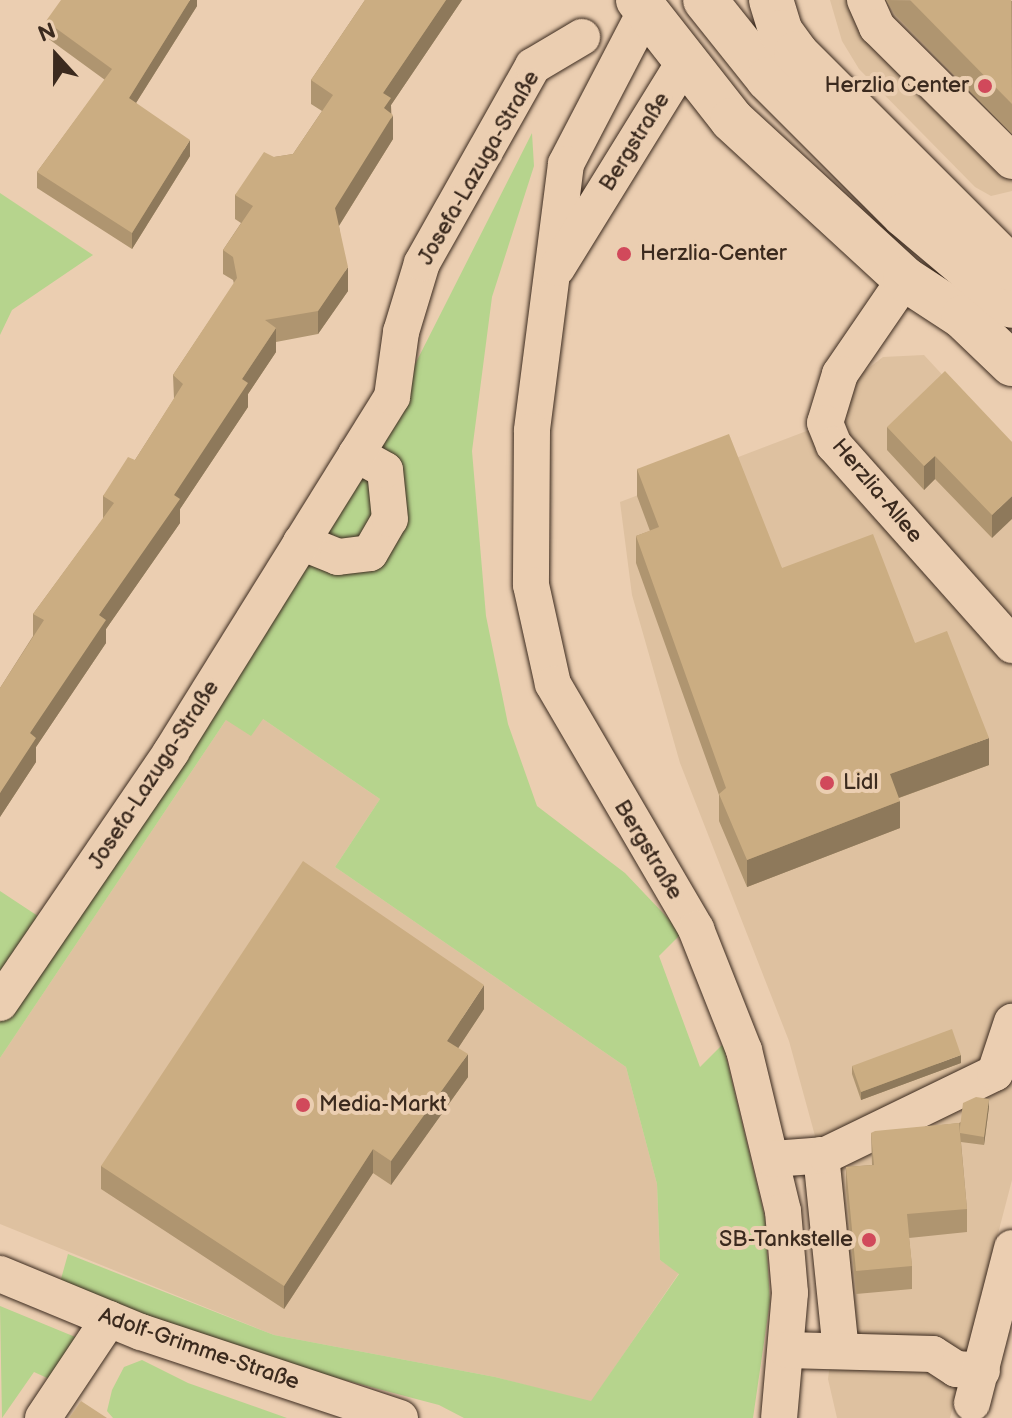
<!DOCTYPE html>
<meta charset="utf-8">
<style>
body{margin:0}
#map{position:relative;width:1012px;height:1418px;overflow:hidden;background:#ebceb1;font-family:"Balsamiq Sans",sans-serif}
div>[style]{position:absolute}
.built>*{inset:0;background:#dec1a0}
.green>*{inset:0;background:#b6d48d}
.roads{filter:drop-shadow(0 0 2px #3b2a1e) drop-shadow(0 0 2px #3b2a1e)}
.minor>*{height:36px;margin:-18px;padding:0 18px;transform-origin:18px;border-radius:18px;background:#ebceb1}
.major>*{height:44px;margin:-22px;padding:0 22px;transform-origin:22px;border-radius:22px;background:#ebceb1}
.wall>*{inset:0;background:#af9570}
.shaded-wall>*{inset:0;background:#8e795b}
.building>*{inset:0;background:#cbad82}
.dots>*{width:22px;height:22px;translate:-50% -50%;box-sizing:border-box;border:4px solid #ebceb1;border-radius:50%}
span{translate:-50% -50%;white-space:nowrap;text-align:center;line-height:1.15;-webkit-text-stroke:8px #ebceb1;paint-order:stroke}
.poi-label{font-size:22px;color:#3b2a1e}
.right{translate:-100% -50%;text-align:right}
.left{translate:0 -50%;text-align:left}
.street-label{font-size:22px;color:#3b2a1e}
.north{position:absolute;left:16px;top:16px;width:80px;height:80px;-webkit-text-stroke:6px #ebceb1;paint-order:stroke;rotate:339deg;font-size:22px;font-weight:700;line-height:32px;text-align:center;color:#3b2a1e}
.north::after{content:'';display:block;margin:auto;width:28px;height:36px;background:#3b2a1e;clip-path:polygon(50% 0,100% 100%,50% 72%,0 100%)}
</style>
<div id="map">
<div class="built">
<i style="clip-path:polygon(830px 0,1012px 0,1012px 191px,991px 196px,975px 187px,859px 69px,842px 41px)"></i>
<i style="clip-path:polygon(924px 355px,1012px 450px,1012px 1180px,950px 1418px,837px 1418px,828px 1379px,837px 1311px,826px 1176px,789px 1041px,680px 763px,632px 595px,620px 502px,825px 424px,829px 399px,883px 357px)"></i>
<i style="clip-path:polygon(263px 719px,380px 799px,335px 867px,626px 1067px,657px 1184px,660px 1260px,679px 1273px,591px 1402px,495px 1377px,274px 1335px,0 1224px,0 1058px,226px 720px)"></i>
</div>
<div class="green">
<i style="clip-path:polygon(532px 133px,534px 166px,492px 297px,472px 451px,486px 616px,508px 724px,537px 806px,625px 873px,682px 933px,659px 956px,700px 1067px,723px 1044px,765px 1218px,770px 1301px,753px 1418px,464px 1418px,439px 1405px,253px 1356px,59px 1286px,68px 1254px,274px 1335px,495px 1377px,591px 1401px,679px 1274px,660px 1260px,657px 1184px,626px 1067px,335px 867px,380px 799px,263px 719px,251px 736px,226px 720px,0 1058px,0 891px,53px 926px,397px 400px)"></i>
<i style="clip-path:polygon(0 193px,93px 255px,12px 310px,0 335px)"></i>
<i style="clip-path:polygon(0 1306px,85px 1341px,56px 1382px,34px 1372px,2px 1418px)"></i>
<i style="clip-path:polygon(142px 1360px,188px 1383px,287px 1418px,113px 1418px,107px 1411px,112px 1390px,124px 1367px)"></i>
</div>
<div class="roads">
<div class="minor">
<i style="left:865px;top:0;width:30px;rotate:66deg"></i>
<i style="left:877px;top:27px;width:190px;rotate:44.8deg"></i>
<i style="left:645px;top:12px;width:171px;rotate:117.5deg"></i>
<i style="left:566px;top:164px;width:269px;rotate:97.3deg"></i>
<i style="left:532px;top:431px;width:154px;rotate:90.4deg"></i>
<i style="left:531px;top:585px;width:101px;rotate:77.5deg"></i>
<i style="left:553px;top:684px;width:284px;rotate:59.7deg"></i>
<i style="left:696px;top:929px;width:130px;rotate:68.4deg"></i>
<i style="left:744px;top:1050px;width:166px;rotate:76.4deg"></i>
<i style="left:783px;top:1211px;width:82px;rotate:85.1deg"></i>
<i style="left:790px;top:1293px;width:125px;rotate:95deg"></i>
<i style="left:557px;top:268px;width:243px;rotate:-58.3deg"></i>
<i style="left:905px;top:279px;width:115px;rotate:124.4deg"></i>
<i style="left:840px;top:374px;width:51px;rotate:107deg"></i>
<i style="left:825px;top:423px;width:24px;rotate:68deg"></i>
<i style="left:834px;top:445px;width:268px;rotate:48.3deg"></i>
<i style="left:301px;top:542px;width:40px;rotate:22deg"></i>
<i style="left:338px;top:557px;width:32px;rotate:-7deg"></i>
<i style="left:370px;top:553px;width:39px;rotate:-60deg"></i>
<i style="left:390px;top:519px;width:49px;rotate:-95.8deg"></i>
<i style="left:385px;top:470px;width:33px;rotate:-151deg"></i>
<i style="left:0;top:1003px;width:304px;rotate:-55.7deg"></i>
<i style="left:171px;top:752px;width:418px;rotate:-58.1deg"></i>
<i style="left:392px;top:397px;width:66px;rotate:-82.1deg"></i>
<i style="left:401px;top:332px;width:72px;rotate:-73.1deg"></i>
<i style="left:422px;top:263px;width:226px;rotate:-60.6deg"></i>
<i style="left:533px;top:66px;width:57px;rotate:-30.6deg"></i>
<i style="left:821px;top:1155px;width:197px;rotate:84.2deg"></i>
<i style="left:773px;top:1159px;width:53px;rotate:-4.3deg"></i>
<i style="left:826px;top:1155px;width:188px;rotate:-25.9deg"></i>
<i style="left:995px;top:1073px;width:54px;rotate:-71.6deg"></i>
<i style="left:0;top:1274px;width:152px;rotate:22.4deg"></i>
<i style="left:141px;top:1332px;width:273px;rotate:18.4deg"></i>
<i style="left:787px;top:1350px;width:146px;rotate:1.6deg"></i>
<i style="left:933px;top:1354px;width:27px;rotate:33deg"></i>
<i style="left:956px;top:1369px;width:26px;rotate:4deg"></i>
<i style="left:972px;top:1403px;width:160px;rotate:-75.5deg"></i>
<i style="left:43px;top:1418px;width:119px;rotate:-56.3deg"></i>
</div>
<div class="major">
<i style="left:638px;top:0;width:152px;rotate:51.9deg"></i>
<i style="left:732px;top:120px;width:235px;rotate:42.6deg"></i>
<i style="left:905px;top:279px;width:69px;rotate:33.2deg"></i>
<i style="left:963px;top:317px;width:68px;rotate:43.8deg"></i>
<i style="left:705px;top:0;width:101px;rotate:51.4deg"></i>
<i style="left:768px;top:79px;width:192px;rotate:45deg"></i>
<i style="left:904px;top:215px;width:141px;rotate:40.1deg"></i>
<i style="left:771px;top:0;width:34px;rotate:73deg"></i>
<i style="left:781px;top:32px;width:26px;rotate:54deg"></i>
<i style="left:796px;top:53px;width:305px;rotate:45deg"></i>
</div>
</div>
<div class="wall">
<i style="clip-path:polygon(197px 0,197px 6px,136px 103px,190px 156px,132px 249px,37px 188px,37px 172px,105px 80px,46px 37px,46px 21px)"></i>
<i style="clip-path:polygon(365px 0,462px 0,391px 105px,393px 139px,339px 226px,348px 291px,318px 334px,276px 342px,276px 352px,248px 394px,248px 407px,180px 509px,180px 523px,106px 629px,106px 643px,36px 747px,36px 762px,0 817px,0 688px,33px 636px,33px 614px,103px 519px,103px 496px,135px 460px,174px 399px,173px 375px,234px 284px,233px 280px,223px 274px,223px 250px,241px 223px,235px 219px,235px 195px,274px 157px,293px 154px,322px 111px,311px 104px,311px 80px)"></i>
<i style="clip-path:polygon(886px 0,1012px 1px,1012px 134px,895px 15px)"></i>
<i style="clip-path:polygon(887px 427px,1012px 442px,992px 538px,935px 479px,924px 490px,887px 450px)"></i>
<i style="clip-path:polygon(637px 469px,782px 568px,915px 643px,989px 765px,899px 798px,900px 828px,747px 887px,719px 821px,719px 795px,636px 563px,636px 536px,650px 531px,637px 496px)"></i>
<i style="clip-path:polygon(484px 1009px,458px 1048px,468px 1077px,391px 1185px,373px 1173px,284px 1309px,101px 1189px,101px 1166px)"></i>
<i style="clip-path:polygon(961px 1063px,861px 1100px,852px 1074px,852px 1066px)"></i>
<i style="clip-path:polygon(989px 1107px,984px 1145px,961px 1142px,967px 1209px,967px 1232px,909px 1238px,912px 1266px,912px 1289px,856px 1294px,846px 1191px,846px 1167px,872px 1165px,871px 1133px,959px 1123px)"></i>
</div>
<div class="shaded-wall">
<i style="clip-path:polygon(190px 0,197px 0,197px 6px,129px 114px,129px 98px)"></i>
<i style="clip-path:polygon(446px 0,462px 0,391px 105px,391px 119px,393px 115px,393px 139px,335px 232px,335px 208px,383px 93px)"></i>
<i style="clip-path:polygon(190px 140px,190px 156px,132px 249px,132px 233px)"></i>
<i style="clip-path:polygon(348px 267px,348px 291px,318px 334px,318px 311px)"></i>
<i style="clip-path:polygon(276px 328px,276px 352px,248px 394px,248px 407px,180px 509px,180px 523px,106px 629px,106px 643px,36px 747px,36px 762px,0 817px,0 793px,30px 733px,99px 615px,174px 495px,242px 379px)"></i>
<i style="clip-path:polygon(935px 456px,935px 479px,924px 490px,924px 466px)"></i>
<i style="clip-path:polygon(1012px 496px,1012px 519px,992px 538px,992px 515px)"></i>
<i style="clip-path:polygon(989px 738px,989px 765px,890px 801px,890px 774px)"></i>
<i style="clip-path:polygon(900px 801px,900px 828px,747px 887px,747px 860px)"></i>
<i style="clip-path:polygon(484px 985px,484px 1009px,447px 1065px,447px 1041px)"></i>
<i style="clip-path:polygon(468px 1054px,468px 1077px,391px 1185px,391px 1161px)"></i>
<i style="clip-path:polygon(961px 1055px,961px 1063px,861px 1100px,861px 1092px)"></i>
<i style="clip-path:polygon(989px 1099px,989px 1107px,984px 1145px,984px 1137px)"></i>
<i style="clip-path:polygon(373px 1149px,373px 1173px,284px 1309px,284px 1286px)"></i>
</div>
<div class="building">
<i style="clip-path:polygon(61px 0,190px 0,129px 98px,190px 140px,132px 233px,37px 172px,112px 69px,46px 21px)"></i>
<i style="clip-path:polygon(365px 0,446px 0,383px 93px,391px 98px,384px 108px,393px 115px,335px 208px,348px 267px,318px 311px,265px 320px,276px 328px,242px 379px,248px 383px,174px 495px,180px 499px,99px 615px,106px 620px,30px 733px,36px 738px,0 793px,0 688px,44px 620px,33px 614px,114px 503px,103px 496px,128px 457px,135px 460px,183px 384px,173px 375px,237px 278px,233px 257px,223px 250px,253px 206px,235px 195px,264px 152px,274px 157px,293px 154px,333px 95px,311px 80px)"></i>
<i style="clip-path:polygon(910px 0,1011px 0,1012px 104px)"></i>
<i style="clip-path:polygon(945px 371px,1012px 442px,1012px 496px,992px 515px,935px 456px,924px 466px,887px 427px)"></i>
<i style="clip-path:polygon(729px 434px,782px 568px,873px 534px,915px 643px,947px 631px,989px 738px,890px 774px,900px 801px,747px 860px,719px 794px,726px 788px,636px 536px,659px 527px,637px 469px)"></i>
<i style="clip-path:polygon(303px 861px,484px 985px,447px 1041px,468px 1054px,391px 1161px,373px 1149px,284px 1286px,101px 1166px)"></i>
<i style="clip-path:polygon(952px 1029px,961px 1055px,861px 1092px,852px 1066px)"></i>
<i style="clip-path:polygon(976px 1097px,989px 1099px,984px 1137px,960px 1133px,960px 1127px,963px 1103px)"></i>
<i style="clip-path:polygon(959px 1123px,967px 1209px,907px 1214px,912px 1266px,856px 1271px,846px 1167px,874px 1165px,871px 1133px,875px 1131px)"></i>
<i style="clip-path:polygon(81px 1401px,107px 1418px,69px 1418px)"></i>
</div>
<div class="dots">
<i style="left:985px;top:86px;background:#d1495b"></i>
<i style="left:624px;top:254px;background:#d1495b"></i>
<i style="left:827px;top:783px;background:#d1495b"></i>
<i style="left:303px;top:1105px;background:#d1495b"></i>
<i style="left:869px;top:1240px;background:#d1495b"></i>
</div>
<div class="poi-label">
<span class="right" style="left:969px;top:86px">Herzlia Center</span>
<span class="left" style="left:640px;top:254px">Herzlia-Center</span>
<span class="left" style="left:843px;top:783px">Lidl</span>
<span class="left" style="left:319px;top:1105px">Media-Markt</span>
<span class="right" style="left:853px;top:1240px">SB-Tankstelle</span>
</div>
<div class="street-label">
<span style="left:635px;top:142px;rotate:-58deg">Bergstraße</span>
<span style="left:479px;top:168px;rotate:-60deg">Josefa-Lazuga-Straße</span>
<span style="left:877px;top:491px;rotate:50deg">Herzlia-Allee</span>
<span style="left:154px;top:775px;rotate:-57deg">Josefa-Lazuga-Straße</span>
<span style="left:648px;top:850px;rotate:59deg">Bergstraße</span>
<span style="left:199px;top:1349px;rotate:19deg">Adolf-Grimme-Straße</span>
</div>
<div class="north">N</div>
</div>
